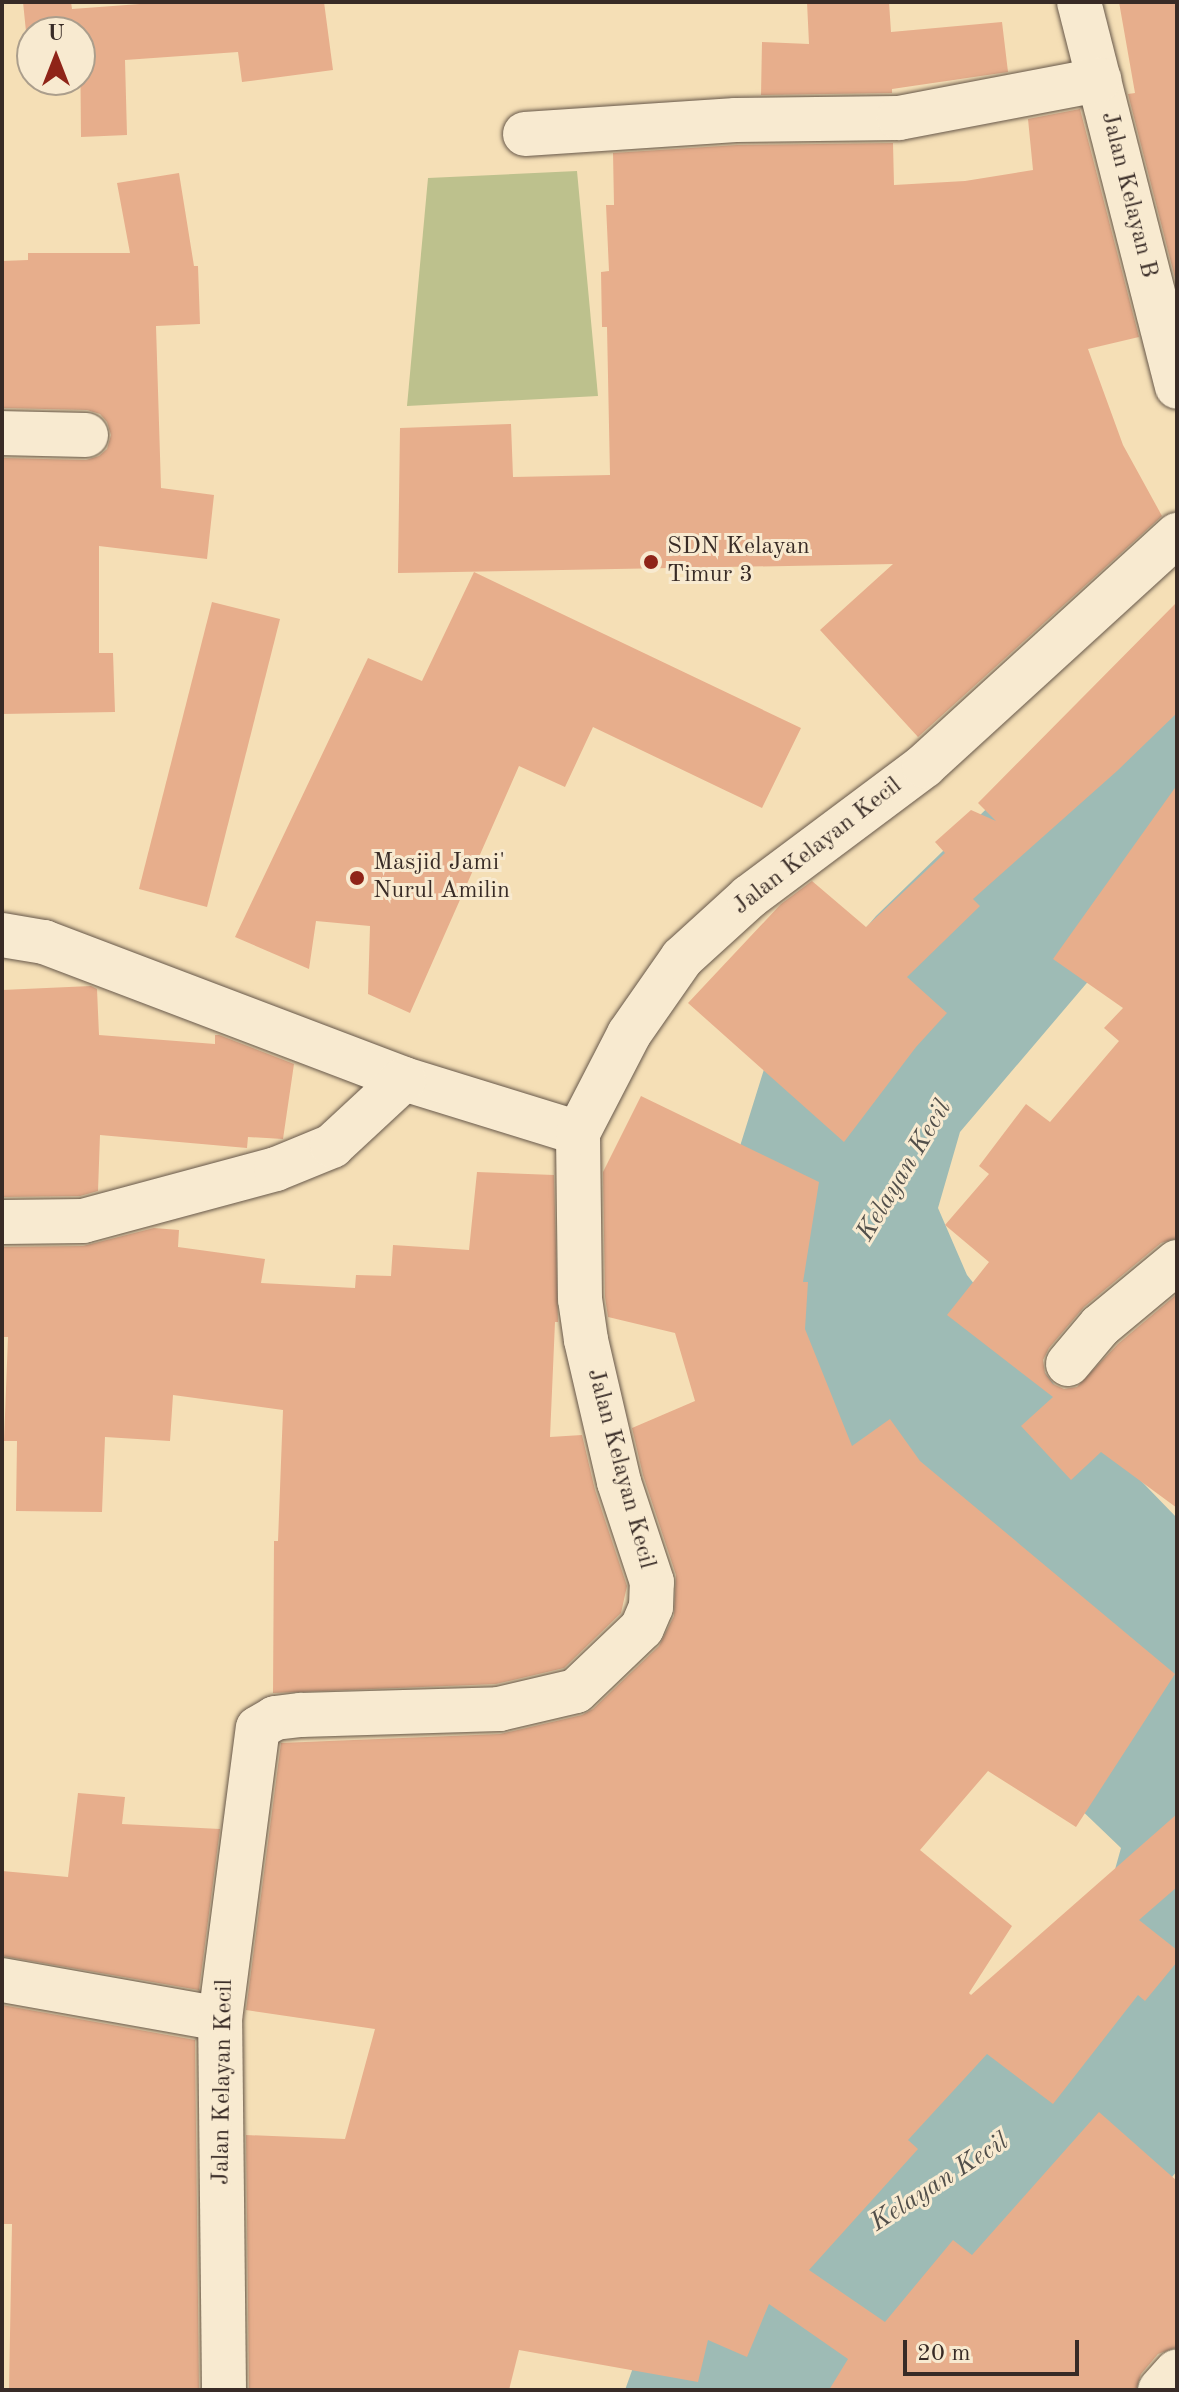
<!DOCTYPE html>
<style>
body{margin:0}
#map{position:relative;width:1179px;height:2392px;overflow:hidden;background:#f5dfb6;font-family:"Old Standard TT",serif}
div>[style]{position:absolute}
.green>*{inset:0;background:#bdc18d}
.water>*{inset:0;background:#9ebbb5}
.building>*{inset:0;background:#e7ae8c}
.roads{filter:drop-shadow(0 0 2px #67584a) drop-shadow(0 0 2px #67584a)}
.minor>*{height:44px;margin:-22px;padding:0 22px;transform-origin:22px;border-radius:22px;background:#f8ead0}
.dots>*{width:22px;height:22px;translate:-50% -50%;box-sizing:border-box;border:4px solid #f8ead0;border-radius:50%}
span{translate:-50% -50%;white-space:nowrap;text-align:center;line-height:1.15;-webkit-text-stroke:6px #f8ead0;paint-order:stroke}
.street-label{font-size:24px;color:#382b26}
.poi-label{font-size:24px;color:#382b26}
.left{translate:0 -50%;text-align:left}
.water-label{font-size:26px;color:#524f4a;font-style:italic}
.frame{position:absolute;inset:0;border:4px solid #382b26;pointer-events:none}
.north{position:absolute;left:16px;top:16px;width:80px;height:80px;box-sizing:border-box;background:#f8ead0;border:2px solid #ab9e8c;border-radius:50%;rotate:0deg;font-size:22px;font-weight:700;line-height:32px;text-align:center;color:#382b26}
.north::after{content:'';display:block;margin:auto;width:28px;height:36px;background:#8f2418;clip-path:polygon(50% 0,100% 100%,50% 72%,0 100%)}
.scale{position:absolute;left:903px;top:2340px;width:176px;height:36px;box-sizing:border-box;border:4px solid #382b26;border-top:0;padding-left:10px;font-size:24px;line-height:28px;white-space:nowrap;color:#382b26;-webkit-text-stroke:6px #f8ead0;paint-order:stroke}
</style>
<div id="map">
<div class="green">
<i style="clip-path:polygon(577px 171px,598px 396px,407px 406px,428px 178px)"></i>
</div>
<div class="water">
<i style="clip-path:polygon(1177px 624px,1177px 877px,960px 1132px,938px 1208px,967px 1275px,1085px 1423px,1177px 1518px,1177px 2171px,1063px 2309px,1024px 2390px,625px 2390px,673px 2256px,1100px 1923px,1121px 1848px,1073px 1802px,831px 1539px,736px 1159px,775px 1034px,876px 916px)"></i>
</div>
<div class="building">
<i style="clip-path:polygon(23px 2px,71px 2px,72px 9px,167px 2px,324px 2px,333px 70px,242px 82px,238px 52px,125px 60px,127px 135px,81px 137px,80px 32px,32px 32px,32px 60px,29px 61px)"></i>
<i style="clip-path:polygon(807px 2px,889px 2px,891px 32px,1002px 22px,1008px 72px,892px 89px,892px 93px,761px 95px,762px 42px,809px 44px)"></i>
<i style="clip-path:polygon(1119px 2px,1177px 2px,1177px 286px,1128px 94px,1135px 93px)"></i>
<i style="clip-path:polygon(1080px 109px,1139px 337px,1088px 349px,1123px 445px,1162px 516px,918px 737px,820px 630px,893px 564px,398px 573px,400px 428px,511px 424px,513px 477px,610px 475px,607px 327px,602px 327px,601px 272px,609px 271px,606px 205px,614px 205px,613px 153px,737px 145px,893px 143px,894px 185px,965px 181px,1033px 170px,1028px 119px)"></i>
<i style="clip-path:polygon(179px 173px,194px 266px,198px 266px,200px 324px,156px 326px,161px 488px,214px 495px,207px 559px,99px 546px,99px 653px,113px 653px,115px 712px,2px 714px,2px 458px,86px 460px,99px 456px,107px 449px,111px 435px,107px 422px,100px 414px,87px 410px,4px 408px,2px 261px,28px 260px,28px 253px,130px 253px,117px 183px)"></i>
<i style="clip-path:polygon(474px 572px,801px 728px,762px 808px,593px 727px,565px 787px,519px 766px,410px 1013px,368px 994px,370px 926px,316px 921px,309px 969px,235px 937px,368px 658px,422px 681px)"></i>
<i style="clip-path:polygon(212px 602px,280px 619px,207px 907px,139px 889px)"></i>
<i style="clip-path:polygon(1177px 602px,1177px 713px,1117px 771px,973px 899px,980px 906px,907px 977px,947px 1013px,916px 1047px,844px 1142px,688px 1003px,781px 904px,812px 881px,866px 927px,945px 853px,935px 842px,971px 810px,996px 821px,978px 803px)"></i>
<i style="clip-path:polygon(1177px 785px,1177px 1238px,1161px 1243px,1084px 1307px,1049px 1348px,1043px 1360px,1045px 1373px,1053px 1384px,1064px 1389px,1077px 1387px,1118px 1344px,1177px 1294px,1177px 1508px,1101px 1452px,1071px 1480px,1021px 1426px,1053px 1397px,947px 1315px,989px 1262px,945px 1225px,989px 1174px,979px 1166px,1026px 1104px,1050px 1122px,1119px 1041px,1104px 1028px,1123px 1008px,1053px 959px)"></i>
<i style="clip-path:polygon(91px 986px,97px 989px,99px 1035px,215px 1044px,215px 1035px,219px 1035px,294px 1064px,283px 1139px,248px 1137px,247px 1148px,100px 1135px,98px 1191px,80px 1196px,2px 1197px,2px 990px)"></i>
<i style="clip-path:polygon(641px 1096px,819px 1182px,803px 1282px,808px 1282px,805px 1329px,852px 1446px,890px 1419px,920px 1461px,1175px 1674px,1076px 1827px,988px 1771px,920px 1850px,1012px 1926px,969px 1993px,971px 1995px,1177px 1814px,1177px 1887px,1139px 1920px,1177px 1950px,1177px 1962px,1145px 2001px,1138px 1995px,1053px 2104px,987px 2054px,908px 2140px,918px 2149px,809px 2270px,885px 2322px,953px 2240px,972px 2255px,1099px 2112px,1177px 2181px,1177px 2347px,1158px 2354px,1141px 2374px,1136px 2390px,829px 2390px,848px 2359px,769px 2304px,747px 2357px,708px 2340px,698px 2382px,519px 2350px,509px 2390px,249px 2390px,246px 2135px,345px 2139px,375px 2029px,246px 2010px,281px 1743px,500px 1734px,582px 1715px,593px 1709px,659px 1646px,674px 1616px,676px 1575px,643px 1475px,632px 1428px,695px 1401px,675px 1333px,608px 1317px,605px 1297px,603px 1172px)"></i>
<i style="clip-path:polygon(477px 1172px,554px 1175px,558px 1322px,555px 1322px,550px 1437px,582px 1435px,595px 1490px,627px 1586px,621px 1613px,564px 1668px,496px 1684px,273px 1693px,274px 1541px,278px 1541px,283px 1410px,173px 1395px,170px 1441px,105px 1437px,102px 1512px,16px 1511px,17px 1441px,4px 1441px,8px 1337px,2px 1337px,2px 1247px,83px 1246px,154px 1228px,179px 1230px,178px 1247px,265px 1259px,261px 1283px,355px 1288px,356px 1275px,391px 1276px,393px 1245px,469px 1250px)"></i>
<i style="clip-path:polygon(78px 1793px,125px 1797px,122px 1824px,220px 1829px,199px 1990px,2px 1956px,2px 1871px,68px 1877px)"></i>
<i style="clip-path:polygon(2px 2005px,195px 2040px,199px 2390px,9px 2390px,12px 2224px,2px 2224px)"></i>
</div>
<div class="roads">
<div class="minor">
<i style="left:1079px;top:2px;width:397px;rotate:75.7deg"></i>
<i style="left:525px;top:134px;width:211px;rotate:-3.8deg"></i>
<i style="left:736px;top:120px;width:163px;rotate:-0.7deg"></i>
<i style="left:899px;top:118px;width:204px;rotate:-10.8deg"></i>
<i style="left:2px;top:433px;width:84px;rotate:1.4deg"></i>
<i style="left:2px;top:935px;width:43px;rotate:9.5deg"></i>
<i style="left:44px;top:942px;width:385px;rotate:20.8deg"></i>
<i style="left:404px;top:1079px;width:182px;rotate:17.2deg"></i>
<i style="left:2px;top:1222px;width:81px;rotate:-0.7deg"></i>
<i style="left:83px;top:1221px;width:200px;rotate:-15.1deg"></i>
<i style="left:276px;top:1169px;width:61px;rotate:-22.3deg"></i>
<i style="left:332px;top:1146px;width:98px;rotate:-42.9deg"></i>
<i style="left:1068px;top:1364px;width:50px;rotate:-49.9deg"></i>
<i style="left:1100px;top:1326px;width:100px;rotate:-39.7deg"></i>
<i style="left:2px;top:1980px;width:221px;rotate:10.1deg"></i>
<i style="left:224px;top:2390px;width:371px;rotate:-90.6deg"></i>
<i style="left:220px;top:2019px;width:293px;rotate:-82.6deg"></i>
<i style="left:258px;top:1728px;width:20px;rotate:-30deg"></i>
<i style="left:275px;top:1718px;width:26px;rotate:-7deg"></i>
<i style="left:301px;top:1715px;width:198px;rotate:-1.7deg"></i>
<i style="left:499px;top:1709px;width:79px;rotate:-13.2deg"></i>
<i style="left:576px;top:1691px;width:91px;rotate:-43.7deg"></i>
<i style="left:642px;top:1628px;width:23px;rotate:-67deg"></i>
<i style="left:651px;top:1607px;width:25px;rotate:-88deg"></i>
<i style="left:652px;top:1582px;width:105px;rotate:-108.3deg"></i>
<i style="left:619px;top:1482px;width:146px;rotate:-103.1deg"></i>
<i style="left:586px;top:1340px;width:41px;rotate:-98.3deg"></i>
<i style="left:580px;top:1299px;width:166px;rotate:-90.7deg"></i>
<i style="left:578px;top:1133px;width:111px;rotate:-62.7deg"></i>
<i style="left:629px;top:1034px;width:93px;rotate:-55.1deg"></i>
<i style="left:682px;top:958px;width:91px;rotate:-42.3deg"></i>
<i style="left:749px;top:897px;width:219px;rotate:-36.8deg"></i>
<i style="left:924px;top:766px;width:343px;rotate:-42.4deg"></i>
<i style="left:1160px;top:2390px;width:25px;rotate:-48deg"></i>
</div>
</div>
<div class="dots">
<i style="left:651px;top:562px;background:#8f2418"></i>
<i style="left:357px;top:878px;background:#8f2418"></i>
</div>
<div class="street-label">
<span style="left:1128px;top:195px;rotate:76deg">Jalan Kelayan B</span>
<span style="left:818px;top:847px;rotate:-38deg">Jalan Kelayan Kecil</span>
<span style="left:620px;top:1469px;rotate:75deg">Jalan Kelayan Kecil</span>
<span style="left:224px;top:2082px;rotate:-89deg">Jalan Kelayan Kecil</span>
</div>
<div class="poi-label">
<span class="left" style="left:667px;top:562px">SDN Kelayan<br>Timur 3</span>
<span class="left" style="left:373px;top:878px">Masjid Jami'<br>Nurul Amilin</span>
</div>
<div class="water-label">
<span style="left:905px;top:1171px;rotate:-59deg">Kelayan Kecil</span>
<span style="left:940px;top:2183px;rotate:-33deg">Kelayan Kecil</span>
</div>
<div class="frame"></div>
<div class="north">U</div>
<div class="scale">20 m</div>
</div>
